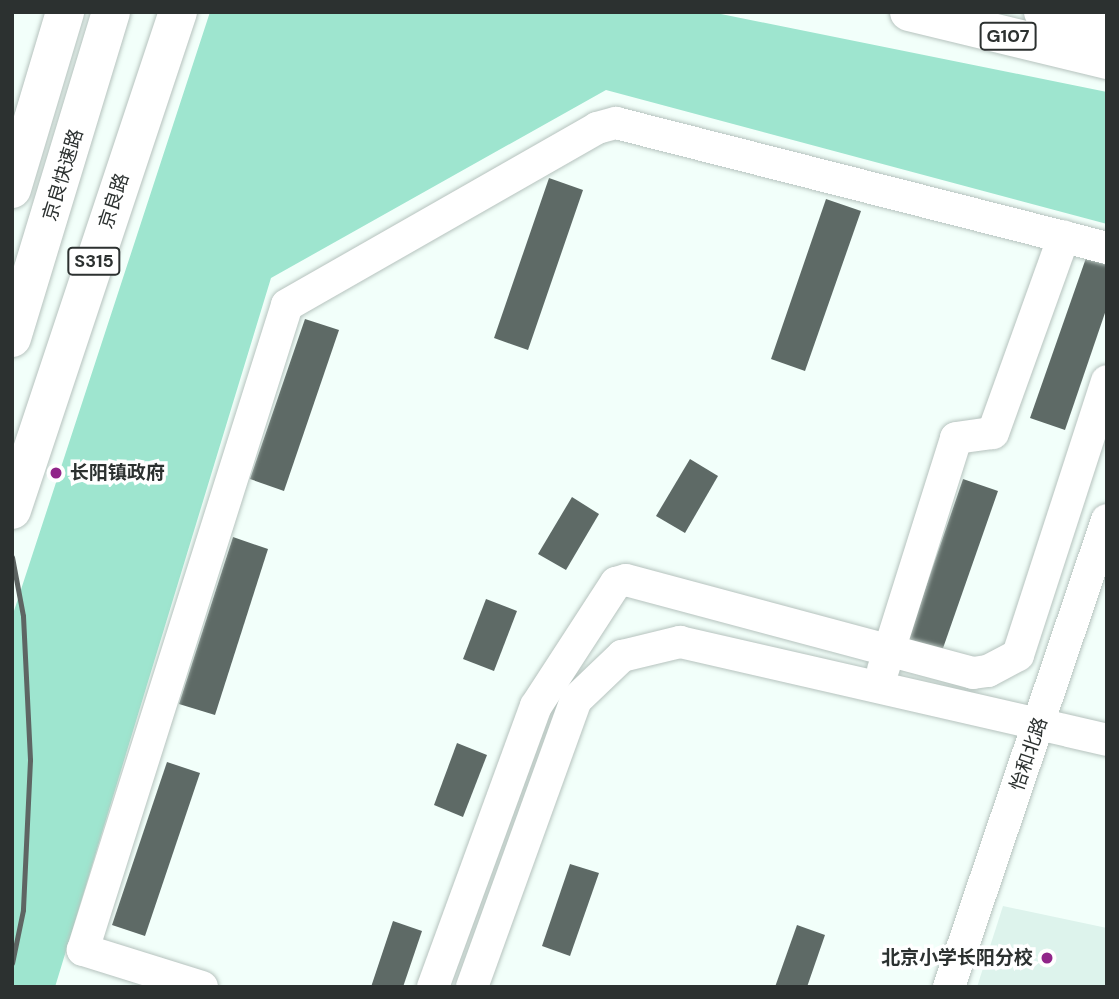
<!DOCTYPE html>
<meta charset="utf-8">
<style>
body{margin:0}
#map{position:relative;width:1119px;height:999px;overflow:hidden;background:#f2fffa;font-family:"DM Sans","Noto Sans SC",sans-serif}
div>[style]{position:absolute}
.built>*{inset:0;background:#ddf3ec}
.green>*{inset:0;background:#9ee5cf}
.building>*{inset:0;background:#5e6a66}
.roads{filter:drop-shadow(0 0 2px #b6c3be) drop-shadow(0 0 2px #b6c3be)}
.minor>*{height:32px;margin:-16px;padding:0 16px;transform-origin:16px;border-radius:16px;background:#fff}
.major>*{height:38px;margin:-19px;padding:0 19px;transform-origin:19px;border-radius:19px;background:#fff}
.highway>*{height:38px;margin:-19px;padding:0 19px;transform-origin:19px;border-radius:19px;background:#fff}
.rail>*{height:5px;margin:-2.5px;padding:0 2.5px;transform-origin:2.5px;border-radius:2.5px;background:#5e6563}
.dots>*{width:19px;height:19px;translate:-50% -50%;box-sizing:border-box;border:4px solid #fff;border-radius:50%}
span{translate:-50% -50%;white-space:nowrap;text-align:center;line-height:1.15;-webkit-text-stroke:7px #fff;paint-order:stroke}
.shield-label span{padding:2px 5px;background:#fff;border:2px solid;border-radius:5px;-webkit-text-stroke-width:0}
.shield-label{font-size:18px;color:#2c3130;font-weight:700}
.street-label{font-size:19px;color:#2c3130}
.poi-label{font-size:19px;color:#2c3130;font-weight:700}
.left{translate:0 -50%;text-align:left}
.right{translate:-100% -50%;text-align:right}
.frame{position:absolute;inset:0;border:14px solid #2c3130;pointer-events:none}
</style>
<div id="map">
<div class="built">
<i style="clip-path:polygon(1003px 906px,1107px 928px,1107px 987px,977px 987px)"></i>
</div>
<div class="green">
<i style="clip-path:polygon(210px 12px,711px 12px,1107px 92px,1107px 224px,606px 90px,271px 278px,55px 987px,12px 987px,12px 617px)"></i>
</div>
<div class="building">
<i style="clip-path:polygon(549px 178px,583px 190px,528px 350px,494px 338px)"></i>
<i style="clip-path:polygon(826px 199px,861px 211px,805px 371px,771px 359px)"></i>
<i style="clip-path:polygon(1086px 258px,1107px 265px,1107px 307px,1065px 430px,1030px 418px)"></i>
<i style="clip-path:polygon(305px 319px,339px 330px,284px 491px,250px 479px)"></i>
<i style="clip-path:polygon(690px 459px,718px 476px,685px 533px,656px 516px)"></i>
<i style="clip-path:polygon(963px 479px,998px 491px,942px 651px,908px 639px)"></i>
<i style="clip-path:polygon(572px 497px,599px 514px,566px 570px,538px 554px)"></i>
<i style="clip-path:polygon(233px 537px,268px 549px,215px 715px,179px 704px)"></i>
<i style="clip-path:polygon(486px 599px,517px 611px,494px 671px,463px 659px)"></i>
<i style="clip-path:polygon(457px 743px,487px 755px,463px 817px,434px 805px)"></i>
<i style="clip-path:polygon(167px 762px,200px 773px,145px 936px,112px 925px)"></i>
<i style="clip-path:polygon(570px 864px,599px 873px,570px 956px,542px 946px)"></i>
<i style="clip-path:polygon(393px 921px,422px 931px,403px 987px,371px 987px)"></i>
<i style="clip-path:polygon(797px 925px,825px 935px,807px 987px,775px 987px)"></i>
</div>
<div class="roads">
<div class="minor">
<i style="left:883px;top:670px;width:243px;rotate:-72.5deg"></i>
<i style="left:956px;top:438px;width:37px;rotate:-8deg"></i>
<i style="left:993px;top:433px;width:209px;rotate:-70.2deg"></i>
<i style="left:202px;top:987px;width:125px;rotate:-162.7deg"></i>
<i style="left:83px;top:950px;width:676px;rotate:-72.45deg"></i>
<i style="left:287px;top:305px;width:357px;rotate:-29.7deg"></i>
<i style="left:597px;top:128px;width:20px;rotate:-15deg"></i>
<i style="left:616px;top:123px;width:507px;rotate:14.28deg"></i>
<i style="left:433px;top:987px;width:299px;rotate:-69.9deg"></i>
<i style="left:536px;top:706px;width:147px;rotate:-57deg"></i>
<i style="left:616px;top:583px;width:10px;rotate:-17deg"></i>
<i style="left:626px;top:580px;width:359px;rotate:15deg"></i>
<i style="left:973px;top:673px;width:15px;rotate:-8deg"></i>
<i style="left:988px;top:671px;width:34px;rotate:-28deg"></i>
<i style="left:1018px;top:655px;width:288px;rotate:-72deg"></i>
<i style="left:472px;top:987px;width:305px;rotate:-70.1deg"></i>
<i style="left:576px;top:700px;width:64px;rotate:-43.7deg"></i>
<i style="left:622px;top:656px;width:60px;rotate:-13.6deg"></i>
<i style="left:680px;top:642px;width:438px;rotate:12.9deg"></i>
<i style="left:949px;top:987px;width:493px;rotate:-71.3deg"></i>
</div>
<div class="major">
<i style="left:12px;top:510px;width:525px;rotate:-71.57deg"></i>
</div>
<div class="highway">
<i style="left:909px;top:12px;width:204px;rotate:13.6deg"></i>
<i style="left:1043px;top:12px;width:66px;rotate:14deg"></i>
<i style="left:12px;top:189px;width:185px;rotate:-73.3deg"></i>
<i style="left:12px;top:338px;width:341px;rotate:-73.1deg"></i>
</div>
</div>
<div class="rail">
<i style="left:12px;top:557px;width:60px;rotate:79.4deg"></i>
<i style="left:23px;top:616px;width:144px;rotate:87.2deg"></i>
<i style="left:30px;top:760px;width:150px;rotate:92.7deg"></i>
<i style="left:23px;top:910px;width:54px;rotate:101.7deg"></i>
</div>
<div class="dots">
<i style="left:56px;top:473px;background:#902589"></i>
<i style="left:1047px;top:958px;background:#902589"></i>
</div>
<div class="shield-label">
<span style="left:1008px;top:36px">G107</span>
<span style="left:94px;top:261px">S315</span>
</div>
<div class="street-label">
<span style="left:63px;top:175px;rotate:-73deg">京良快速路</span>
<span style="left:114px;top:201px;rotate:-72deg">京良路</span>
<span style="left:1029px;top:754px;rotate:-71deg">怡和北路</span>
</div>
<div class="poi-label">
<span class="left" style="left:70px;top:473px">长阳镇政府</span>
<span class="right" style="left:1033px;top:958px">北京小学长阳分校</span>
</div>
<div class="frame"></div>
</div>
